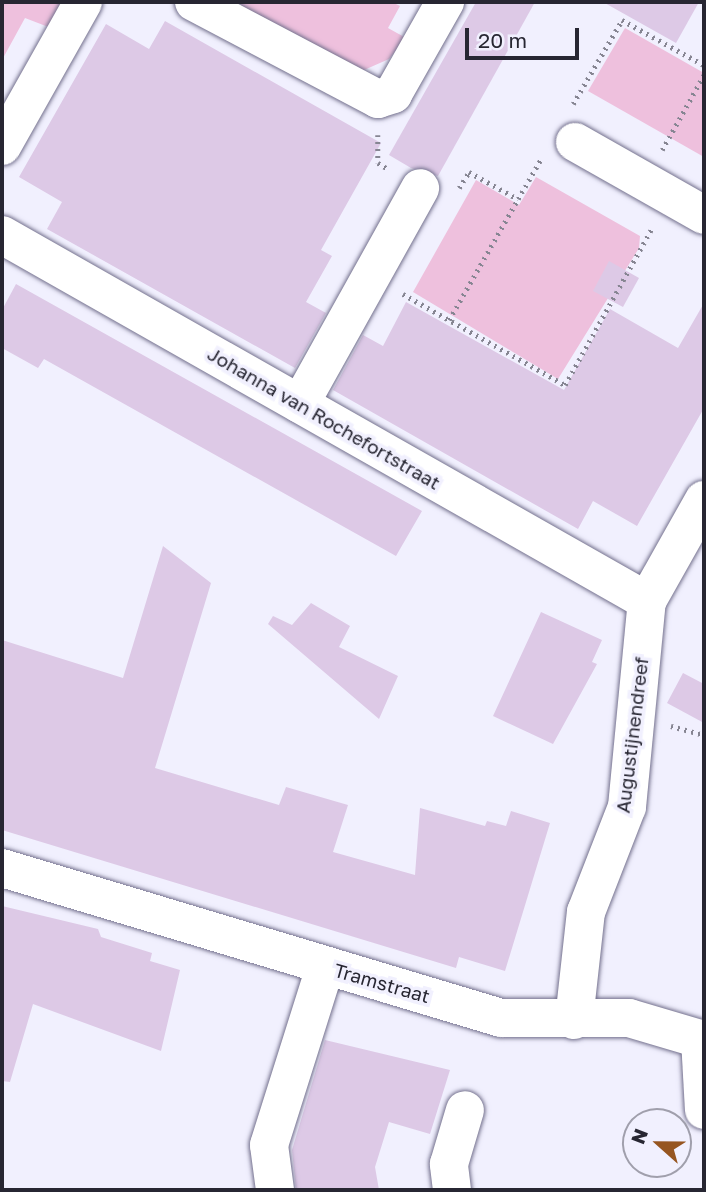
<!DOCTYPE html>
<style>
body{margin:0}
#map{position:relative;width:706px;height:1192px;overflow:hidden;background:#f1f0fe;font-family:"Golos Text",sans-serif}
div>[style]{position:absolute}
.green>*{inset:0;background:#eec0dd}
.building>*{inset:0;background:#ddc9e6}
.path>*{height:4.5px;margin-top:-2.25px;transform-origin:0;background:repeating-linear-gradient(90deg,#868592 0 2px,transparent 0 7px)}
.roads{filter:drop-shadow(0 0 2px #73708d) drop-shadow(0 0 2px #73708d)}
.minor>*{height:38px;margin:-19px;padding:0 19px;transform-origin:19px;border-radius:19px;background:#fff}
span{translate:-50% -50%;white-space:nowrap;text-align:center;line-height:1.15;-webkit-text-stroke:7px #f1f0fe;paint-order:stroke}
.street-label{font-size:19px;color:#272632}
.frame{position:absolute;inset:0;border:4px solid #272632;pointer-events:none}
.north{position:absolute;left:622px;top:1108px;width:70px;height:70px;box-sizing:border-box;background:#f1f0fe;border:2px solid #a09fac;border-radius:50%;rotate:291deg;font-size:19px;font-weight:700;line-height:28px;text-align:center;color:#272632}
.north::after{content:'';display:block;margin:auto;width:24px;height:32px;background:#965520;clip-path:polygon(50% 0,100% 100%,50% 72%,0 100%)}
.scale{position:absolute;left:465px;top:28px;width:114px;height:32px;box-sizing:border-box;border:4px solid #272632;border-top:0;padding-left:9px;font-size:21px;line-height:24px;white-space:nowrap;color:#272632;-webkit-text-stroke:5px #f1f0fe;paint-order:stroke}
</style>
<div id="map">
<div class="green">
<i style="clip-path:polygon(2px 2px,70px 2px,51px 28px,25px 18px,2px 60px)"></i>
<i style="clip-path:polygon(242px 2px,392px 2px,400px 6px,388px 28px,406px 38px,389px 59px,355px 74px,238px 10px)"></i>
<i style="clip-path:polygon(625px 28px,704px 73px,704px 157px,588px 91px)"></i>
<i style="clip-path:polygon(536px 177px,640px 236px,639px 248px,558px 379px,413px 292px,476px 180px,519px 205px)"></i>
</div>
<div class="building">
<i style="clip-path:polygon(476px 2px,535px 2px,438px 176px,411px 168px,389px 155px)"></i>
<i style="clip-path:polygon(603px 2px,699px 2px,676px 43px)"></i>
<i style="clip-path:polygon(165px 21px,381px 143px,321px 250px,332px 256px,306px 302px,326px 313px,295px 368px,47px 229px,62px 202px,19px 177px,106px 24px,149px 49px)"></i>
<i style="clip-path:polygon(609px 261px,639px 278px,623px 307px,593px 291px)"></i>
<i style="clip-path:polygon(16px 284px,422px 511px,396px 556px,44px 359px,38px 368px,2px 348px,2px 310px)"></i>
<i style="clip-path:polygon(406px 302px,564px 390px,610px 309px,678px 348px,704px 303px,704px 408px,637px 526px,593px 501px,578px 529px,333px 390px,363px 335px,383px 346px)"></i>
<i style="clip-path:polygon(163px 546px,211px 583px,155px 768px,279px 805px,286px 787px,348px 805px,333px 852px,415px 875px,420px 808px,485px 826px,487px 821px,506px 826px,511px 811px,550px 823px,505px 971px,459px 957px,456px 968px,2px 830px,2px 640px,123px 678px)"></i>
<i style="clip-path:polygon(311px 603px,350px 626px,339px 647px,398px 676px,379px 719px,268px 624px,273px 616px,292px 625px)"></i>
<i style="clip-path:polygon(541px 612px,602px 640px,592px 662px,597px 664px,553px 744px,493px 716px)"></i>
<i style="clip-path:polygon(683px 673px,704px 684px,704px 723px,667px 703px)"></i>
<i style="clip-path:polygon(2px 906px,98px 929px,101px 937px,152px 953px,150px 961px,180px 970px,161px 1051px,33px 1004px,10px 1082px,2px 1081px)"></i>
<i style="clip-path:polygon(325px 1040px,450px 1070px,430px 1134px,389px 1122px,375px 1167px,379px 1190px,296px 1190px,292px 1150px)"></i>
</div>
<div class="path">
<i style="left:573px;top:104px;width:97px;rotate:-59.7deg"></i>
<i style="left:622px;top:20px;width:94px;rotate:28.8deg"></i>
<i style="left:378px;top:135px;width:28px;rotate:90deg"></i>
<i style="left:378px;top:163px;width:12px;rotate:31deg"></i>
<i style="left:662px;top:150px;width:86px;rotate:-60.8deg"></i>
<i style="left:459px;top:188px;width:19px;rotate:-58deg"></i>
<i style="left:469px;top:172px;width:56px;rotate:28.9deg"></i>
<i style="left:518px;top:199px;width:46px;rotate:-60.1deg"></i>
<i style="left:403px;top:294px;width:186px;rotate:29.3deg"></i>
<i style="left:565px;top:385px;width:179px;rotate:-61deg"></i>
<i style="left:449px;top:320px;width:139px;rotate:-60.3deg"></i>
<i style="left:671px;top:726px;width:34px;rotate:15deg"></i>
</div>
<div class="roads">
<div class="minor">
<i style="left:194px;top:2px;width:208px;rotate:27.8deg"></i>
<i style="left:378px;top:99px;width:16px;rotate:-18deg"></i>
<i style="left:393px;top:94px;width:106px;rotate:-60.5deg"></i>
<i style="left:575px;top:142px;width:148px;rotate:29.5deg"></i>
<i style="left:2px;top:146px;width:165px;rotate:-60.6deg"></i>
<i style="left:2px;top:235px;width:742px;rotate:29.57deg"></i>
<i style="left:300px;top:404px;width:247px;rotate:-60.9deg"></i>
<i style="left:2px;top:868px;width:521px;rotate:16.73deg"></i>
<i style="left:501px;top:1018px;width:128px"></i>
<i style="left:629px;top:1018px;width:74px;rotate:16.5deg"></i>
<i style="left:700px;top:1039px;width:71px;rotate:86.8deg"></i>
<i style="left:574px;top:1020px;width:109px;rotate:-83.7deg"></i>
<i style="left:586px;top:912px;width:113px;rotate:-68.7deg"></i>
<i style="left:627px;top:807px;width:207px;rotate:-84.5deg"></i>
<i style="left:647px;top:601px;width:116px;rotate:-60.6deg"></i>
<i style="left:275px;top:1190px;width:45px;rotate:-97.6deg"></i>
<i style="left:269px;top:1145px;width:187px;rotate:-72.5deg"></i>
<i style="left:452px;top:1190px;width:26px;rotate:-97deg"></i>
<i style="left:449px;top:1164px;width:56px;rotate:-73.5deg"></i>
</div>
</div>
<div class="street-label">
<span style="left:324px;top:418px;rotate:30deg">Johanna van Rochefortstraat</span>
<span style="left:632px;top:735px;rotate:-83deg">Augustijnendreef</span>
<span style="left:382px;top:983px;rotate:16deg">Tramstraat</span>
</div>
<div class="frame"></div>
<div class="north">N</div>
<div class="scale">20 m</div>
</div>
